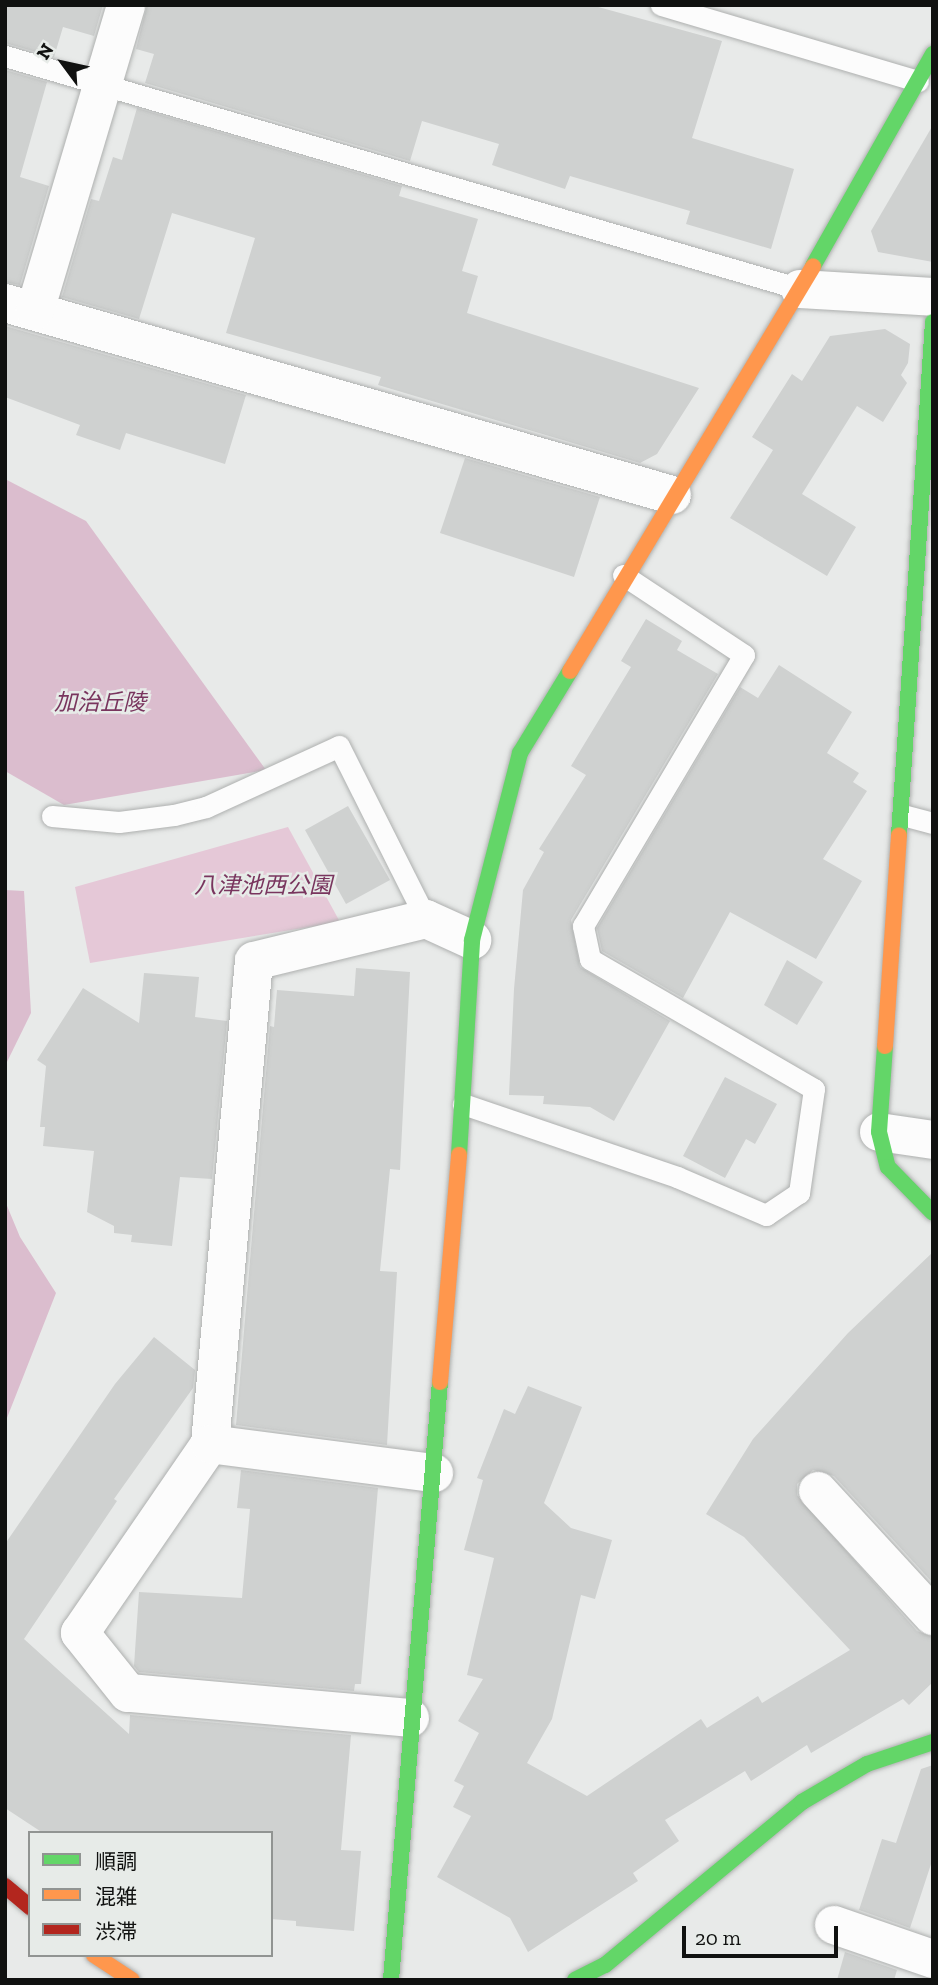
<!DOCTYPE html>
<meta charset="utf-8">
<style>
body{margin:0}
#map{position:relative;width:938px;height:1985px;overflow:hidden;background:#e8eae9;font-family:"Zilla Slab","Noto Sans JP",serif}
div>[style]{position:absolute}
.green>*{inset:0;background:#e5c8d7}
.forest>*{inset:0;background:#dbbdce}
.building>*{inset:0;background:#cfd1d0}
.roads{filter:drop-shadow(0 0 2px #aeb0af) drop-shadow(0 0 2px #aeb0af)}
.lane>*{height:21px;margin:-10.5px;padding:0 10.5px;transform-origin:10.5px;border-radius:10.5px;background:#fcfcfc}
.street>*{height:38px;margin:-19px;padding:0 19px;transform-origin:19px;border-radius:19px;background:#fcfcfc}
.fast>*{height:16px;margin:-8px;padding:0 8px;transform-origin:8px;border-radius:8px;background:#63d668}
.slow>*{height:16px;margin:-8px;padding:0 8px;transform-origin:8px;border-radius:8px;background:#ff974d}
.jam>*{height:16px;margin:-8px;padding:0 8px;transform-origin:8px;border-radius:8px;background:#b3261e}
span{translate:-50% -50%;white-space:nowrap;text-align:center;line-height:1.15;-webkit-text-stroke:5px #e7ebe8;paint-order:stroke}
.park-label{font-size:23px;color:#79355e;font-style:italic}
.frame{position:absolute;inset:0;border:7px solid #101110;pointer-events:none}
.legend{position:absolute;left:28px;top:1831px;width:245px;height:126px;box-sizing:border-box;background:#e7ebe8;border:2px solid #919492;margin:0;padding:9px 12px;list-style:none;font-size:21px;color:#101110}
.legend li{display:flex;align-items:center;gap:14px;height:35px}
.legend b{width:35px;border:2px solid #919492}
.north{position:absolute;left:28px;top:28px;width:70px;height:70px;-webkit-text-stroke:5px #e7ebe8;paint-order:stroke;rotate:303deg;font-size:19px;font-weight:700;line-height:28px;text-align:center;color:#101110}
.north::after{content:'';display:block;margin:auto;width:24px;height:32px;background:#101110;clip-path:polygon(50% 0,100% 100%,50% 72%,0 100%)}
.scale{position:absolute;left:682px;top:1926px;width:156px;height:32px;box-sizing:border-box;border:4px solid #101110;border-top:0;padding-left:9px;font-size:21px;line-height:24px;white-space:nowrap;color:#101110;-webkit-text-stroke:5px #e7ebe8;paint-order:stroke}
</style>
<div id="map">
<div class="green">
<i style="clip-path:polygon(288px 827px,340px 922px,90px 963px,75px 887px)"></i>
</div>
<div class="forest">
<i style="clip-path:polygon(5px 479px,86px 521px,266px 770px,64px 805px,5px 771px)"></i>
<i style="clip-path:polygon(5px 890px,24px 891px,31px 1013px,5px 1066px)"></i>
<i style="clip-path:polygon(5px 1201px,20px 1237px,56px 1293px,5px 1423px)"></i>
</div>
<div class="building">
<i style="clip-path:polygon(5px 5px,103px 5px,94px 36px,63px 27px,54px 57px,5px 43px)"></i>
<i style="clip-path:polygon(147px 5px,591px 5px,722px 41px,692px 138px,794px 169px,771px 249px,686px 224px,690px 211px,570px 176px,565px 189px,492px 165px,499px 144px,422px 121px,410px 161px,145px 83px,154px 54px,136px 49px)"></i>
<i style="clip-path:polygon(5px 70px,47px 82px,20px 177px,49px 186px,20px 285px,5px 282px)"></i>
<i style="clip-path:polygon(137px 108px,402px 186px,399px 196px,478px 219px,462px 271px,478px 276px,467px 313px,699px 388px,657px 454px,640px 463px,378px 385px,381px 377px,226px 333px,255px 238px,172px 213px,139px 319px,62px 297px,91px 199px,99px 201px,113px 157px,122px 160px)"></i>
<i style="clip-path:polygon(933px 125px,933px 262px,878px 252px,871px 231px)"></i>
<i style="clip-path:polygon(5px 326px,246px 395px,225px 464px,126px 433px,120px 450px,76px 435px,80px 425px,5px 397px)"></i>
<i style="clip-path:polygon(885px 329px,910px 344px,908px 363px,901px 375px,907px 383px,883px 422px,857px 406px,802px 494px,856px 527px,827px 576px,730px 518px,773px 450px,752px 437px,792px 374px,802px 381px,830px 336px)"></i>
<i style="clip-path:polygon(465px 458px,600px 497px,574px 577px,440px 533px)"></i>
<i style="clip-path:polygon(646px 619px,682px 641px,677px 650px,718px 674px,571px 920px,580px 967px,670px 1021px,614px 1121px,590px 1107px,543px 1104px,544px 1096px,509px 1095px,514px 989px,523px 890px,544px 852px,539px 849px,586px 775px,571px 766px,631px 667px,621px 661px)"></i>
<i style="clip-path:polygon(779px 665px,852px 712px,827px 753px,859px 773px,853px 782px,867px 791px,823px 859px,862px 881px,816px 959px,730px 912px,683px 998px,602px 951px,597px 928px,740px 687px,758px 698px)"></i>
<i style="clip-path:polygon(348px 806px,390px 880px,346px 904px,305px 830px)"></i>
<i style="clip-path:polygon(787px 960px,823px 982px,797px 1025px,764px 1005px)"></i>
<i style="clip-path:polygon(356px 968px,410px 972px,400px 1170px,390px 1169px,380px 1271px,397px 1272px,387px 1445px,236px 1425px,270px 1026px,274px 1027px,277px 990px,354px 996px)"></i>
<i style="clip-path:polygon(144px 973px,199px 977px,195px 1017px,227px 1021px,212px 1179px,180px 1177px,172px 1246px,131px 1242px,132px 1235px,114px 1233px,114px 1226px,87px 1212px,94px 1151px,43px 1146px,45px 1127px,40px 1127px,46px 1066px,37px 1060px,83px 988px,139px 1023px)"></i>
<i style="clip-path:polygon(725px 1077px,777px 1104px,755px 1144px,746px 1139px,725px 1178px,683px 1156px)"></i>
<i style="clip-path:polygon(933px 1252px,933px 1583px,834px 1476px,813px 1470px,797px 1484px,797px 1495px,917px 1631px,933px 1637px,933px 1682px,909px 1705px,903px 1699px,811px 1753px,807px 1745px,751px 1781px,745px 1771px,665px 1820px,679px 1841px,633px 1873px,638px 1881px,528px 1952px,510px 1918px,437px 1877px,471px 1816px,453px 1807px,464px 1786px,454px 1781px,479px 1733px,458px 1721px,483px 1679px,467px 1675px,494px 1558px,464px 1550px,483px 1480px,477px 1478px,504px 1409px,515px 1414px,528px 1386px,582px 1407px,544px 1503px,571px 1528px,612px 1540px,595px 1599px,581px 1595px,552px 1719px,527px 1763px,587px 1796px,701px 1719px,707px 1728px,758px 1696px,762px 1703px,850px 1650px,744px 1537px,706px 1514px,753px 1439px,848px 1333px)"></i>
<i style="clip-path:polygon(154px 1337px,195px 1370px,193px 1388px,114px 1499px,117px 1501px,24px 1639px,129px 1734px,130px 1715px,351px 1735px,341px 1850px,361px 1851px,354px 1931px,296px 1926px,296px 1921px,271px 1919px,271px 1833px,43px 1833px,5px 1808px,5px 1544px,115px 1384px)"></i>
<i style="clip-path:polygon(241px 1470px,378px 1488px,361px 1684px,355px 1684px,354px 1691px,139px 1672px,134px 1666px,139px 1592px,242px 1598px,250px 1509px,237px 1508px)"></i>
<i style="clip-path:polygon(933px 1765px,933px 1858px,910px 1928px,859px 1910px,882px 1839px,896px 1843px,921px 1769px)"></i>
<i style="clip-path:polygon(845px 1952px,897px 1970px,894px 1980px,837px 1980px)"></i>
</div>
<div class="roads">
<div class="lane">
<i style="left:661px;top:5px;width:268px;rotate:16.5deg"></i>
<i style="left:5px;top:56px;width:828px;rotate:16.33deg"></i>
<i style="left:903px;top:815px;width:31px;rotate:15deg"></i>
<i style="left:52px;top:816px;width:67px;rotate:5.1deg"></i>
<i style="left:119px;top:822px;width:55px;rotate:-7.3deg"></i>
<i style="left:174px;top:815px;width:33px;rotate:-14deg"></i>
<i style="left:206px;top:807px;width:146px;rotate:-24.6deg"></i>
<i style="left:339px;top:746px;width:194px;rotate:63.3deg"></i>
<i style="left:463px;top:1104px;width:226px;rotate:18.8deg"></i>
<i style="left:677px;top:1177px;width:97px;rotate:23.1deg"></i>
<i style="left:766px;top:1215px;width:40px;rotate:-34deg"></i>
<i style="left:799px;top:1193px;width:105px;rotate:-81.8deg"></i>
<i style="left:814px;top:1089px;width:259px;rotate:-149.9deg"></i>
<i style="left:590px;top:959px;width:34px;rotate:-102deg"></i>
<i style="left:583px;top:926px;width:315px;rotate:-59.3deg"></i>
<i style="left:744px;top:655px;width:145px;rotate:-146.5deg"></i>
</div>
<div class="street">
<i style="left:800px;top:289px;width:133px;rotate:3.4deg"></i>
<i style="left:5px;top:303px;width:694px;rotate:16.06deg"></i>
<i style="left:35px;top:311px;width:319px;rotate:-73.4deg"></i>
<i style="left:879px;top:1132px;width:55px;rotate:8.4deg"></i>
<i style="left:210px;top:1444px;width:485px;rotate:-84.8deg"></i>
<i style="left:254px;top:961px;width:177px;rotate:-13.7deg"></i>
<i style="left:426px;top:919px;width:51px;rotate:24.5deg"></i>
<i style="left:818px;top:1491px;width:170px;rotate:47.4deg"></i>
<i style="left:410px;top:1718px;width:283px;rotate:-174.9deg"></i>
<i style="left:128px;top:1693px;width:77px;rotate:-128.7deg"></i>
<i style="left:80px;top:1633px;width:229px;rotate:-55.5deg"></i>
<i style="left:210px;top:1444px;width:226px;rotate:7.4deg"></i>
<i style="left:834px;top:1925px;width:105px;rotate:19deg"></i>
</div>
<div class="fast">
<i style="left:813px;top:266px;width:244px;rotate:-60.5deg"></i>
<i style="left:899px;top:835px;width:514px;rotate:-86.21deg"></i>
<i style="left:885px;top:1046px;width:86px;rotate:94deg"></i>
<i style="left:879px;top:1132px;width:36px;rotate:76deg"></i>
<i style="left:888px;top:1167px;width:64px;rotate:45.6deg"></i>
<i style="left:459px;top:1155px;width:215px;rotate:-86.5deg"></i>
<i style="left:472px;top:940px;width:193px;rotate:-75.6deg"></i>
<i style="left:520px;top:753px;width:96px;rotate:-58.6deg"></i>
<i style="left:391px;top:1980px;width:600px;rotate:-85.32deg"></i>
<i style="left:575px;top:1980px;width:34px;rotate:-27deg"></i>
<i style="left:605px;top:1965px;width:256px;rotate:-39.6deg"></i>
<i style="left:802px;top:1802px;width:75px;rotate:-30.3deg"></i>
<i style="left:867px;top:1764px;width:70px;rotate:-18.4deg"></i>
</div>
<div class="slow">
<i style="left:570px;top:671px;width:472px;rotate:-59deg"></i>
<i style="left:885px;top:1046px;width:211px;rotate:-86.2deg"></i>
<i style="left:440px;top:1382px;width:228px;rotate:-85.2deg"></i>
<i style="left:94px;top:1955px;width:45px;rotate:33.3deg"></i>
</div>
<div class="jam">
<i style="left:5px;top:1886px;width:33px;rotate:40deg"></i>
</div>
</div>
<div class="park-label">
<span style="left:100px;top:702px">加治丘陵</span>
<span style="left:263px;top:885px">八津池西公園</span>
</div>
<div class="frame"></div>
<ul class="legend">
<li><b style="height:9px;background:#63d668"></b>順調</li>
<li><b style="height:9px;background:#ff974d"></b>混雑</li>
<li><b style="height:9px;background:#b3261e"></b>渋滞</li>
</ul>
<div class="north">N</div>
<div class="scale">20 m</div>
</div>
